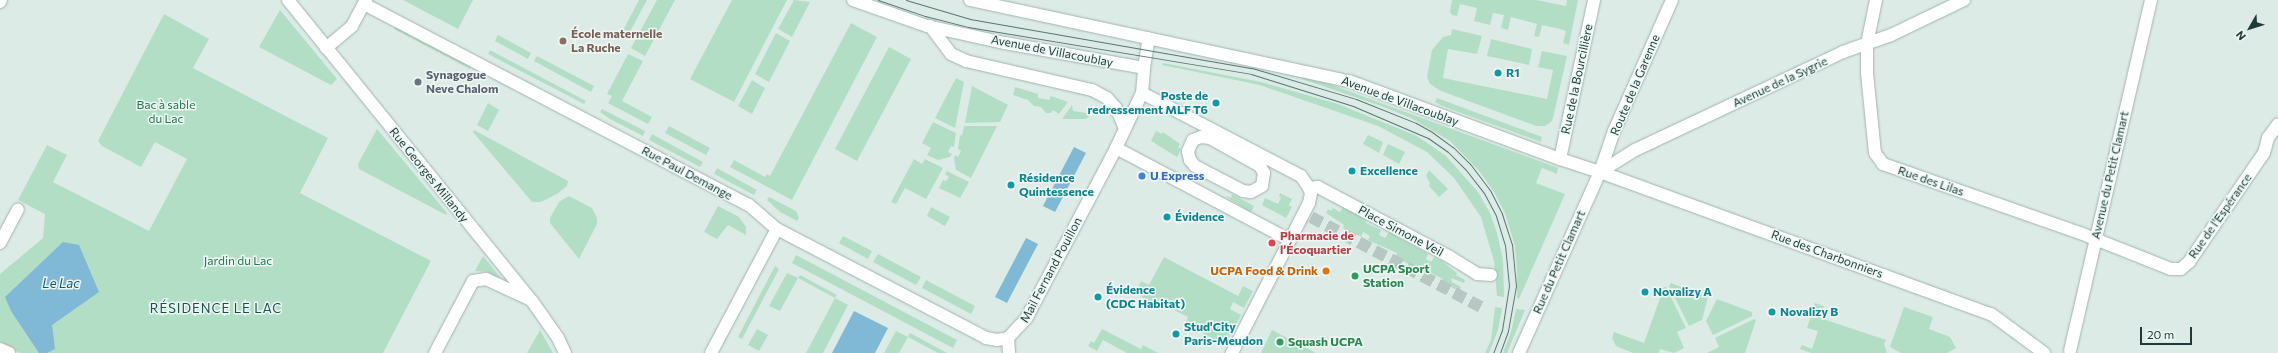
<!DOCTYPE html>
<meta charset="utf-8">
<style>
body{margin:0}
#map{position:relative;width:2278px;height:353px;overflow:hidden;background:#ddebe7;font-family:Commissioner,sans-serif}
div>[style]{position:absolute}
.green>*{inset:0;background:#b3dec6}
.water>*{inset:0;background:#7fb9d6}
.street-tunnel>*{height:12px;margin-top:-6px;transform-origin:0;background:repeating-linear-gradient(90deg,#b7c8c4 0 12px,transparent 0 18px)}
.roads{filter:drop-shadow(0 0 1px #a0b3af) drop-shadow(0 0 1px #a0b3af)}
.street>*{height:12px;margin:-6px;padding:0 6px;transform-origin:6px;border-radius:6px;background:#fff}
.secondary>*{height:12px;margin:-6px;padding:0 6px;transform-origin:6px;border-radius:6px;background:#fff}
.tram>*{height:1px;margin:-0.5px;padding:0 0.5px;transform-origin:0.5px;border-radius:0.5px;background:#577774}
.dots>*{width:11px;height:11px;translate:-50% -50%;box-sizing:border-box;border:2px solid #edf7f4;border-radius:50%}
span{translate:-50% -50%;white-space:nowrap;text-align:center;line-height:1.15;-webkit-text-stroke:3px #edf7f4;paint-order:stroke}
.education-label{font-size:12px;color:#785e54;font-weight:700}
.left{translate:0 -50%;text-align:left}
.street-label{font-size:12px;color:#1d3b38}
.culture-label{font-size:12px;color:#0d838f;font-weight:700}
.right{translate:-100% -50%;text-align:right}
.worship-label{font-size:12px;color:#5b616d;font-weight:700}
.park-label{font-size:12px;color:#247552}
.shop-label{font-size:12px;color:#366cbe;font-weight:700}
.health-label{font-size:12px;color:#be3a42;font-weight:700}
.leisure-label{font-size:12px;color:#27864d;font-weight:700}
.food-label{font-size:12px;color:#c56008;font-weight:700}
.water-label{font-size:13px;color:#13587c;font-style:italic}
.neighbourhood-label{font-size:13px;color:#184f4b;letter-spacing:1px}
.north{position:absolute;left:2230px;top:8px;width:40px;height:40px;-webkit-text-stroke:3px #edf7f4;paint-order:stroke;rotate:231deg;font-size:11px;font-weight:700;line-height:16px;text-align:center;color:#1d3b38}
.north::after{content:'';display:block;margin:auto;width:14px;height:18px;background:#1d3b38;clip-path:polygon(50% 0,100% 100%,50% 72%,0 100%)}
.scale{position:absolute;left:2140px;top:327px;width:52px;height:18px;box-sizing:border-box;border:2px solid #1d3b38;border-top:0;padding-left:5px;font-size:12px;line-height:14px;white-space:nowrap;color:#1d3b38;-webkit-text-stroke:3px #edf7f4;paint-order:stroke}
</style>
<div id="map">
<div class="green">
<i style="clip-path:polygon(403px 0,473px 0,458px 29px)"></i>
<i style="clip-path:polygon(639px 0,647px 0,626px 39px,619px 38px)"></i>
<i style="clip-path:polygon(657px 0,675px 0,645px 56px,631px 48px)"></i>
<i style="clip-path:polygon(732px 0,787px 0,734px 102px,690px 79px)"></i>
<i style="clip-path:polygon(794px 0,810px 2px,792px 37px,778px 29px)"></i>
<i style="clip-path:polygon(1452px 0,1536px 0,1566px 6px,1567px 0,1578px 0,1569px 45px,1563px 43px,1566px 31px,1560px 29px,1542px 25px,1539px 37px,1534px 36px,1537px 24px,1511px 17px,1508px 30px,1501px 28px,1504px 15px,1493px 13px,1490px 25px,1474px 21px,1477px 8px,1460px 4px,1457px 16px,1452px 15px,1450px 12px)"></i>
<i style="clip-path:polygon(280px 10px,337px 79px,331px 85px,259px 47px)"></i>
<i style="clip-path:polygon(164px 14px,209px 39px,193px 68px,328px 138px,300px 193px,431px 261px,383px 353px,20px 353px,0 342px,0 274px,43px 238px,45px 214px,18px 200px,47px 145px,67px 155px,53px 182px,149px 231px,187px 159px,155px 142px,141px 167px,102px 146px,98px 141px)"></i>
<i style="clip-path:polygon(851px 23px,877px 37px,792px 200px,730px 167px,734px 160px,765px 177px,767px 174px,770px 176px)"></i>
<i style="clip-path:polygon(396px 26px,472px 65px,470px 69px,394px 29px)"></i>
<i style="clip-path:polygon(1452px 29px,1482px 36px,1477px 54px,1448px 49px,1443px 78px,1547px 99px,1553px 70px,1538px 67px,1542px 51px,1567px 56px,1553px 118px,1551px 122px,1545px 126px,1536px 126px,1441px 91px,1430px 84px,1427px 77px,1432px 50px,1443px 37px,1451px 35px)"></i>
<i style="clip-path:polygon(776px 33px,790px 41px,769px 82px,755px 74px)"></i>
<i style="clip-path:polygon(498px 35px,531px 53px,528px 59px,495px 41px)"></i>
<i style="clip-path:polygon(1491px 39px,1532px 49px,1529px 65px,1487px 56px)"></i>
<i style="clip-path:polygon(889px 47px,911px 59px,857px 161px,835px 149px)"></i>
<i style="clip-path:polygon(490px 50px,586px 101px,584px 104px,488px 54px)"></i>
<i style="clip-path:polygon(628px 54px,643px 61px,622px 101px,652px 117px,648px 124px,608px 103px,612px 96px,607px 94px)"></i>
<i style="clip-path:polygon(537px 56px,594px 86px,591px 92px,534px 61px)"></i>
<i style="clip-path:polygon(1163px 63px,1261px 82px,1338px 104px,1417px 136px,1446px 156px,1478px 192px,1490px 213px,1497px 233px,1503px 260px,1504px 297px,1497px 296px,1494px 261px,1481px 217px,1454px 178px,1427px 152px,1378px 126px,1260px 85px,1162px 65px)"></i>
<i style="clip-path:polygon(1244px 64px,1321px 81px,1558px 168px,1557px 174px,1542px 168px,1536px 183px,1565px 194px,1519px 299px,1517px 298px,1517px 270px,1515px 246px,1505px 213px,1494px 192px,1480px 172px,1450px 141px,1411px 118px,1381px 106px,1299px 78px)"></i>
<i style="clip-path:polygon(956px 78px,964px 82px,955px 128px,935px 118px)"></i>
<i style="clip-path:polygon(752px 80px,765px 88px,752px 114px,738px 106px)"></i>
<i style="clip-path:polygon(972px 86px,1008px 105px,1000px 122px,965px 123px)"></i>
<i style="clip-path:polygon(1015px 87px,1038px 94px,1038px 98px,1049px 100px,1051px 96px,1068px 102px,1059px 114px,1053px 110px,1051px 113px,1046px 113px,1041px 107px,1034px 106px,1028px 100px,1013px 95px)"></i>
<i style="clip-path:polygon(1437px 98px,1542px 137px,1541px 142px,1442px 106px,1435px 102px)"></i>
<i style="clip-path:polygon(488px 103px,499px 110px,488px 131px,477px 125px)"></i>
<i style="clip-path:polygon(1072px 105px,1073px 111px,1086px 113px,1089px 117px,1085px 119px,1062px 119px)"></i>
<i style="clip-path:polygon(602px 109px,645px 131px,643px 136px,610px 119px,600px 112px)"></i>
<i style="clip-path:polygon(933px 122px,956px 133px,954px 147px,951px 146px,948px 152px,952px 154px,950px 157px,938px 160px,927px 155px,931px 148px,922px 143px)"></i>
<i style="clip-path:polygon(669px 126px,710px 148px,706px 155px,665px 133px)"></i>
<i style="clip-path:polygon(964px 126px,997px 126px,971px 178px,956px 170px,954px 158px,955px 155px,958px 157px,961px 151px,958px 149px,960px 135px,962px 136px)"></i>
<i style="clip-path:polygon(377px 129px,447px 213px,446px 215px,359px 169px,358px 164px)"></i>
<i style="clip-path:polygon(474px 130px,568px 181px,567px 186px,557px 194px,541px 202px,532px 202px,473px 132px)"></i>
<i style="clip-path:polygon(1156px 131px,1162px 134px,1163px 132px,1180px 144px,1178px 147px,1181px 149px,1177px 157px,1151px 141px)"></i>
<i style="clip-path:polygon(652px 134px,703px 162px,700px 167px,649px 140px)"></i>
<i style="clip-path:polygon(1368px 135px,1383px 142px,1379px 153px,1363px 144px)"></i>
<i style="clip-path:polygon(1388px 144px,1405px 152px,1399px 164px,1383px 155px)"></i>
<i style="clip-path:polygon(914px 159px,922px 164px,925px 159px,943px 168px,926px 199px,905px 188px,896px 204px,891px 202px)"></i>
<i style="clip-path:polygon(717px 168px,757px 190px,754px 195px,714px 174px)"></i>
<i style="clip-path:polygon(1429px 170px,1448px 189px,1439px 197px,1429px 186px,1430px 183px,1426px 176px)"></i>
<i style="clip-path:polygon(947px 171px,969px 182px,960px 198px,939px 188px,943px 180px,946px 181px,949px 177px,945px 174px)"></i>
<i style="clip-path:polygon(1280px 193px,1292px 199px,1289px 205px,1292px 207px,1286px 218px,1262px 205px,1265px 198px,1278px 204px,1281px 198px,1279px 196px)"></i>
<i style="clip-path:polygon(1232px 194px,1254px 206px,1251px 212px,1226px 197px,1226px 196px,1231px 198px)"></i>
<i style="clip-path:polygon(569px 196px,592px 208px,597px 218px,597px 224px,579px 259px,550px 223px,550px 218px,559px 202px)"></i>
<i style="clip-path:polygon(769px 197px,796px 211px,799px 218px,797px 221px,780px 212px,767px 200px)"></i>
<i style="clip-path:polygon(718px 206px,739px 217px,746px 227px,746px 235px,728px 225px,717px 239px,704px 232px)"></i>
<i style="clip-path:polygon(931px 207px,950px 217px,945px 226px,927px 216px)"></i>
<i style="clip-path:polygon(1343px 207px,1365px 218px,1366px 223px,1381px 230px,1379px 235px,1385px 238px,1389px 232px,1428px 254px,1426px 259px,1431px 262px,1434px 257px,1442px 261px,1457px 273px,1456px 275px,1465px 280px,1464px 283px,1451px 278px,1452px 282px,1461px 287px,1459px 291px,1442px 282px,1443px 279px,1427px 271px,1426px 273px,1395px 257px,1397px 253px,1368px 240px,1370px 236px,1363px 232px,1361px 237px,1343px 228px,1344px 225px,1326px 213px,1328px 209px,1331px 211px,1333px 208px,1340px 212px)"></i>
<i style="clip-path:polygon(843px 236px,872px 251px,868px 259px,839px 243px)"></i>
<i style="clip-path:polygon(878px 254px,921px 277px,916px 285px,873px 262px)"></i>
<i style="clip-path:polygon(796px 255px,957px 340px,953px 348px,792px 263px)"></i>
<i style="clip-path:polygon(483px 256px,500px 277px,499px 278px,488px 272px,475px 271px)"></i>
<i style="clip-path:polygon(1164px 257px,1238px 296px,1243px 286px,1253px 291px,1244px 308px,1233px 302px,1230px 309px,1241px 315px,1225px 345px,1185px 324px,1188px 317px,1164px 305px,1162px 308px,1135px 293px,1141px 281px,1149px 285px)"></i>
<i style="clip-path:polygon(775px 266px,779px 269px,742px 339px,738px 337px)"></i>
<i style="clip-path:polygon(787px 273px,798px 278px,800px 275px,837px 295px,835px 298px,848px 305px,823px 353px,806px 353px,835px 298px,798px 278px,780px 311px,769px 306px)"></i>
<i style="clip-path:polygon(926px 280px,975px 306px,971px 314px,922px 288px)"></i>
<i style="clip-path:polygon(1671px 283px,1708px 297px,1702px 320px,1689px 326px,1669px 286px)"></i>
<i style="clip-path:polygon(1664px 287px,1666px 287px,1686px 328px,1677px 332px,1684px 348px,1674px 353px,1660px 349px,1659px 353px,1633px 353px,1616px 346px,1612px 338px,1614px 332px,1644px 343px)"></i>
<i style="clip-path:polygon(1717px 299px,1752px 312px,1752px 316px,1713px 335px,1706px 321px)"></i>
<i style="clip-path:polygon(1815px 303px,1824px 306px,1820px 318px,1886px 340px,1884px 344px,1887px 353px,1811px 353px,1800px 349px,1802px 345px,1812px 349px,1818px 331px,1807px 328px)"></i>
<i style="clip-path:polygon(1495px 307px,1502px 308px,1498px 330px,1489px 353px,1485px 353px,1491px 340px)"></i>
<i style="clip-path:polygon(1904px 307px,1933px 317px,1929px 329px,1950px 337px,1956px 348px,1947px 353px,1901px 353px,1890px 347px)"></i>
<i style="clip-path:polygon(1516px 309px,1525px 310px,1507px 353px,1503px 353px,1511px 332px)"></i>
<i style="clip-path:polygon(1754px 319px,1756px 320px,1745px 353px,1707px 353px,1719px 347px,1715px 338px)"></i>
<i style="clip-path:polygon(757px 329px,768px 335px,759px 351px,748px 345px)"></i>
<i style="clip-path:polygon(1102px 329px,1141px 349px,1143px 345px,1158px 353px,1127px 353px,1103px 340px,1097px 351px,1088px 346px,1091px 341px,1094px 343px)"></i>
<i style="clip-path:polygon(540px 330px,553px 353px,527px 353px)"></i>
<i style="clip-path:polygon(1272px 330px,1287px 338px,1316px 353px,1261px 353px)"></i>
<i style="clip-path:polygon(896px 331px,908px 337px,910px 333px,947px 353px,938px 353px,908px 337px,899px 353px,884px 353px)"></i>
</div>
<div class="water">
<i style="clip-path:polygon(1074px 147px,1086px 153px,1055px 212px,1043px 206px)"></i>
<i style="clip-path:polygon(1026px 238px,1038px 244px,1007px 303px,995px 297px)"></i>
<i style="clip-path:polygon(63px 242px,79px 245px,99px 292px,52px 325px,55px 349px,47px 353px,39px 353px,11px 311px,5px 297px)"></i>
<i style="clip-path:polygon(854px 311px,888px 328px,875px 353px,832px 353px)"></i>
</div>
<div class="street-tunnel">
<i style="left:1311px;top:217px;width:195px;rotate:27.9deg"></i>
</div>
<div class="roads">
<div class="street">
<i style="left:288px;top:0;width:387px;rotate:51deg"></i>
<i style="left:532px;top:301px;width:45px;rotate:54.9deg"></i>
<i style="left:558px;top:338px;width:17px;rotate:65deg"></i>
<i style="left:1876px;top:0;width:45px;rotate:101.6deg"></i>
<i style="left:1867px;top:44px;width:29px;rotate:90deg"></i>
<i style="left:1867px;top:73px;width:80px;rotate:84.3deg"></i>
<i style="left:1875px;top:153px;width:14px;rotate:54deg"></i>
<i style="left:1883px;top:164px;width:209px;rotate:19.3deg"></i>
<i style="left:2080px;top:233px;width:98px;rotate:21.6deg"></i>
<i style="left:2171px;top:269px;width:10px"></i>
<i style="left:2181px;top:269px;width:11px;rotate:-41deg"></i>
<i style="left:2189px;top:262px;width:132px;rotate:-55.5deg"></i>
<i style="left:2264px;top:153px;width:16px;rotate:-75deg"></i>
<i style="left:2268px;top:138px;width:17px;rotate:-54deg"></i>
<i style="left:0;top:2px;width:2px;rotate:-63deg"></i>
<i style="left:364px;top:4px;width:434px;rotate:27.6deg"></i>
<i style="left:749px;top:205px;width:37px;rotate:41deg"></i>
<i style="left:777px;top:229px;width:236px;rotate:27.5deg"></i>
<i style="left:986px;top:338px;width:11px;rotate:10deg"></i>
<i style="left:997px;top:340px;width:11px;rotate:-10deg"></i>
<i style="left:930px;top:26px;width:35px;rotate:53deg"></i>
<i style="left:951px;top:54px;width:17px;rotate:25deg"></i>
<i style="left:966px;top:61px;width:129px;rotate:13deg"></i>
<i style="left:1092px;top:90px;width:17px;rotate:28deg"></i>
<i style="left:1107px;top:98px;width:13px;rotate:48deg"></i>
<i style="left:1116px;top:108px;width:22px;rotate:66deg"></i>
<i style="left:326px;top:48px;width:34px;rotate:-40deg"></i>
<i style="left:352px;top:26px;width:30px;rotate:-62deg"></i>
<i style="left:1142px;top:93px;width:179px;rotate:27.6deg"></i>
<i style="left:1301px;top:176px;width:14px;rotate:56deg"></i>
<i style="left:1309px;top:188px;width:5px;rotate:68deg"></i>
<i style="left:1311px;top:193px;width:10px;rotate:101deg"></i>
<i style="left:1309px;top:203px;width:169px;rotate:117.2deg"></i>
<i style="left:1201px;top:137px;width:9px;rotate:6deg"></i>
<i style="left:1210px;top:138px;width:57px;rotate:29.2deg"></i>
<i style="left:1260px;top:166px;width:8px;rotate:60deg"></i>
<i style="left:1264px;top:173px;width:13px;rotate:99deg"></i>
<i style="left:1262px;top:186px;width:13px;rotate:151deg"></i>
<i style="left:1251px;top:192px;width:8px;rotate:-173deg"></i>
<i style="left:1243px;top:191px;width:54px;rotate:-152.5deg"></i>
<i style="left:1195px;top:166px;width:8px;rotate:-130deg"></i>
<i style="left:1190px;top:160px;width:9px;rotate:-103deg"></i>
<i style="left:1188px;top:151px;width:12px;rotate:-66deg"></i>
<i style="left:1193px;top:140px;width:9px;rotate:-21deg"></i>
<i style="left:1116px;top:148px;width:197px;rotate:27.9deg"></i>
<i style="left:1560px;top:159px;width:163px;rotate:-77.9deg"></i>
<i style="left:1600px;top:172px;width:416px;rotate:20deg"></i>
<i style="left:1991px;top:314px;width:66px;rotate:36.3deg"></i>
<i style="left:1600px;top:172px;width:41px;rotate:-32.2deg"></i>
<i style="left:1635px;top:150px;width:19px;rotate:-25deg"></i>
<i style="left:1652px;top:142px;width:211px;rotate:-25.2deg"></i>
<i style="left:1843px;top:52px;width:51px;rotate:-19.5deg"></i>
<i style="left:1891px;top:35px;width:81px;rotate:-25.6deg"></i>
<i style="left:1309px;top:188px;width:9px;rotate:-6deg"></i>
<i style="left:1318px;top:187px;width:149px;rotate:27.9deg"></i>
<i style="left:1450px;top:257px;width:32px;rotate:32deg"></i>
<i style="left:1477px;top:274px;width:14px;rotate:4deg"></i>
<i style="left:0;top:243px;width:38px;rotate:-62deg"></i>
<i style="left:1008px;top:338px;width:26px;rotate:-47deg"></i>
<i style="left:1026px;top:319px;width:193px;rotate:-62.2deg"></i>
<i style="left:1116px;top:148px;width:61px;rotate:-64.7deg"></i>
<i style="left:1142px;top:93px;width:25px;rotate:-85deg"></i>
<i style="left:1008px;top:338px;width:15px;rotate:86deg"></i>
<i style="left:0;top:349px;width:10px;rotate:24deg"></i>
<i style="left:2070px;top:351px;width:360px;rotate:-77deg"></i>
<i style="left:435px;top:353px;width:81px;rotate:-62.2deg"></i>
<i style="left:473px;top:281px;width:13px;rotate:-9deg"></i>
<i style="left:486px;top:279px;width:47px;rotate:24.9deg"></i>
<i style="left:711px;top:353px;width:140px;rotate:-62deg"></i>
</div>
<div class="secondary">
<i style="left:853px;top:0;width:78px;rotate:19.4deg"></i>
<i style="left:927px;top:26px;width:80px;rotate:12.3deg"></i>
<i style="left:1005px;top:43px;width:141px;rotate:10.2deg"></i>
<i style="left:1144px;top:68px;width:30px;rotate:-81deg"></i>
<i style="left:970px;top:0;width:388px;rotate:12.1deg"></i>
<i style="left:1349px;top:81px;width:225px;rotate:20.3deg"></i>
<i style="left:1560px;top:159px;width:42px;rotate:18deg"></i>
<i style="left:1519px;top:353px;width:198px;rotate:-65.9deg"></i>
<i style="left:1600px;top:172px;width:43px;rotate:-71.1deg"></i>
<i style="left:1614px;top:131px;width:143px;rotate:-66.1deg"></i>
</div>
</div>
<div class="tram">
<i style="left:878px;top:0;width:50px;rotate:18.8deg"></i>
<i style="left:925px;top:16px;width:44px;rotate:14.3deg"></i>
<i style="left:968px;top:27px;width:287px;rotate:9.4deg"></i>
<i style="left:1251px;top:74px;width:107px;rotate:17.4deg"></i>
<i style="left:1353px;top:106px;width:82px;rotate:23.1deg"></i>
<i style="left:1428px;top:138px;width:24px;rotate:35deg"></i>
<i style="left:1448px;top:152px;width:25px;rotate:45deg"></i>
<i style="left:1466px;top:170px;width:29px;rotate:52deg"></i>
<i style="left:1484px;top:193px;width:26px;rotate:62deg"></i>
<i style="left:1496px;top:216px;width:30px;rotate:73deg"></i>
<i style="left:1505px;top:245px;width:41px;rotate:84.4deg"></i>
<i style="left:1509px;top:286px;width:45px;rotate:99deg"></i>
<i style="left:1502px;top:330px;width:25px;rotate:111deg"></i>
<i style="left:906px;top:0;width:67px;rotate:16.5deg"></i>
<i style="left:970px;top:19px;width:286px;rotate:9.9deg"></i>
<i style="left:1252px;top:68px;width:109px;rotate:16.6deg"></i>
<i style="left:1356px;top:99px;width:65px;rotate:21.8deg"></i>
<i style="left:1416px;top:123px;width:18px;rotate:29deg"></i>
<i style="left:1432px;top:132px;width:26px;rotate:36deg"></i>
<i style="left:1453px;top:147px;width:25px;rotate:45deg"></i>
<i style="left:1471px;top:165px;width:31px;rotate:53deg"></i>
<i style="left:1490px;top:190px;width:27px;rotate:63deg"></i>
<i style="left:1502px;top:214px;width:32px;rotate:72deg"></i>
<i style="left:1512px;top:244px;width:42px;rotate:84.6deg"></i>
<i style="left:1516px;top:286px;width:46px;rotate:100.1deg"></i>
<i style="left:1508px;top:331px;width:23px;rotate:110deg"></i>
</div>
<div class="dots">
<i style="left:563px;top:41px;background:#8d6e63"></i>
<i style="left:1498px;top:73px;background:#0f9aa8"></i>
<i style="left:418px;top:82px;background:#6b7280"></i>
<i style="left:1216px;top:103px;background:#0f9aa8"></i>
<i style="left:1352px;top:171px;background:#0f9aa8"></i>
<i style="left:1142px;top:176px;background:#3f7fe0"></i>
<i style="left:1011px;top:185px;background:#0f9aa8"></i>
<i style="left:1167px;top:217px;background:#0f9aa8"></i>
<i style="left:1272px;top:243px;background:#e0444e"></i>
<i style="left:1326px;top:271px;background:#e8710a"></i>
<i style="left:1355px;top:276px;background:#2e9e5b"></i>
<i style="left:1645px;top:292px;background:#0f9aa8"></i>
<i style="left:1098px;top:297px;background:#0f9aa8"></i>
<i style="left:1772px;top:312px;background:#0f9aa8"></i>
<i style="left:1176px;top:334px;background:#0f9aa8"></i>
<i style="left:1280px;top:342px;background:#2e9e5b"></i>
</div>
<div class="education-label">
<span class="left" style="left:571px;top:41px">École maternelle<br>La Ruche</span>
</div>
<div class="street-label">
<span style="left:1052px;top:51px;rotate:11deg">Avenue de Villacoublay</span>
<span style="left:1577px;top:79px;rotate:-78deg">Rue de la Bourcillière</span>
<span style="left:1780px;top:82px;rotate:-25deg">Avenue de la Sygrie</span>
<span style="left:1635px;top:85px;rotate:-67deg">Route de la Garenne</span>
<span style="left:1400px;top:101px;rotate:20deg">Avenue de Villacoublay</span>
<span style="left:687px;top:173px;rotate:28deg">Rue Paul Demange</span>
<span style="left:429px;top:175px;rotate:51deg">Rue Georges Millandy</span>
<span style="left:2110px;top:175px;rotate:-77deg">Avenue du Petit Clamart</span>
<span style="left:1931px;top:181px;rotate:19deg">Rue des Lilas</span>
<span style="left:2220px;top:216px;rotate:-55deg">Rue de l'Espérance</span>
<span style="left:1401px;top:231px;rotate:28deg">Place Simone Veil</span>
<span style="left:1827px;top:254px;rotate:20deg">Rue des Charbonniers</span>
<span style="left:1559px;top:262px;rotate:-66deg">Rue du Petit Clamart</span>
<span style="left:1051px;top:270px;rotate:-62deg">Mail Fernand Pouillon</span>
</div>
<div class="culture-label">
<span class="left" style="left:1506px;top:73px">R1</span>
<span class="right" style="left:1208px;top:103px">Poste de<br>redressement MLF T6</span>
<span class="left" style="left:1360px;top:171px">Excellence</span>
<span class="left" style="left:1019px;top:185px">Résidence<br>Quintessence</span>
<span class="left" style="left:1175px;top:217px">Évidence</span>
<span class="left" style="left:1106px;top:297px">Évidence<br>(CDC Habitat)</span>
<span class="left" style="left:1653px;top:292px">Novalizy A</span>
<span class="left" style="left:1780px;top:312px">Novalizy B</span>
<span class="left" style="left:1184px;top:334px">Stud'City<br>Paris-Meudon</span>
</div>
<div class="worship-label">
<span class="left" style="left:426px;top:82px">Synagogue<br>Neve Chalom</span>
</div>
<div class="park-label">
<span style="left:166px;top:112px">Bac à sable<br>du Lac</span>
<span style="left:238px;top:261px">Jardin du Lac</span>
</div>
<div class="shop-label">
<span class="left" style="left:1150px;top:176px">U Express</span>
</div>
<div class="health-label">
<span class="left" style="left:1280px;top:243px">Pharmacie de<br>l’Écoquartier</span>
</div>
<div class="leisure-label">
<span class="left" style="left:1363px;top:276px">UCPA Sport<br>Station</span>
<span class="left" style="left:1288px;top:342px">Squash UCPA</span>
</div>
<div class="food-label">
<span class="right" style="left:1318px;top:271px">UCPA Food &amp; Drink</span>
</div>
<div class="water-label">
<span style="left:61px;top:283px">Le Lac</span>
</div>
<div class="neighbourhood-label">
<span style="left:216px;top:308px">RÉSIDENCE LE LAC</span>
</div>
<div class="north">N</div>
<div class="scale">20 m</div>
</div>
